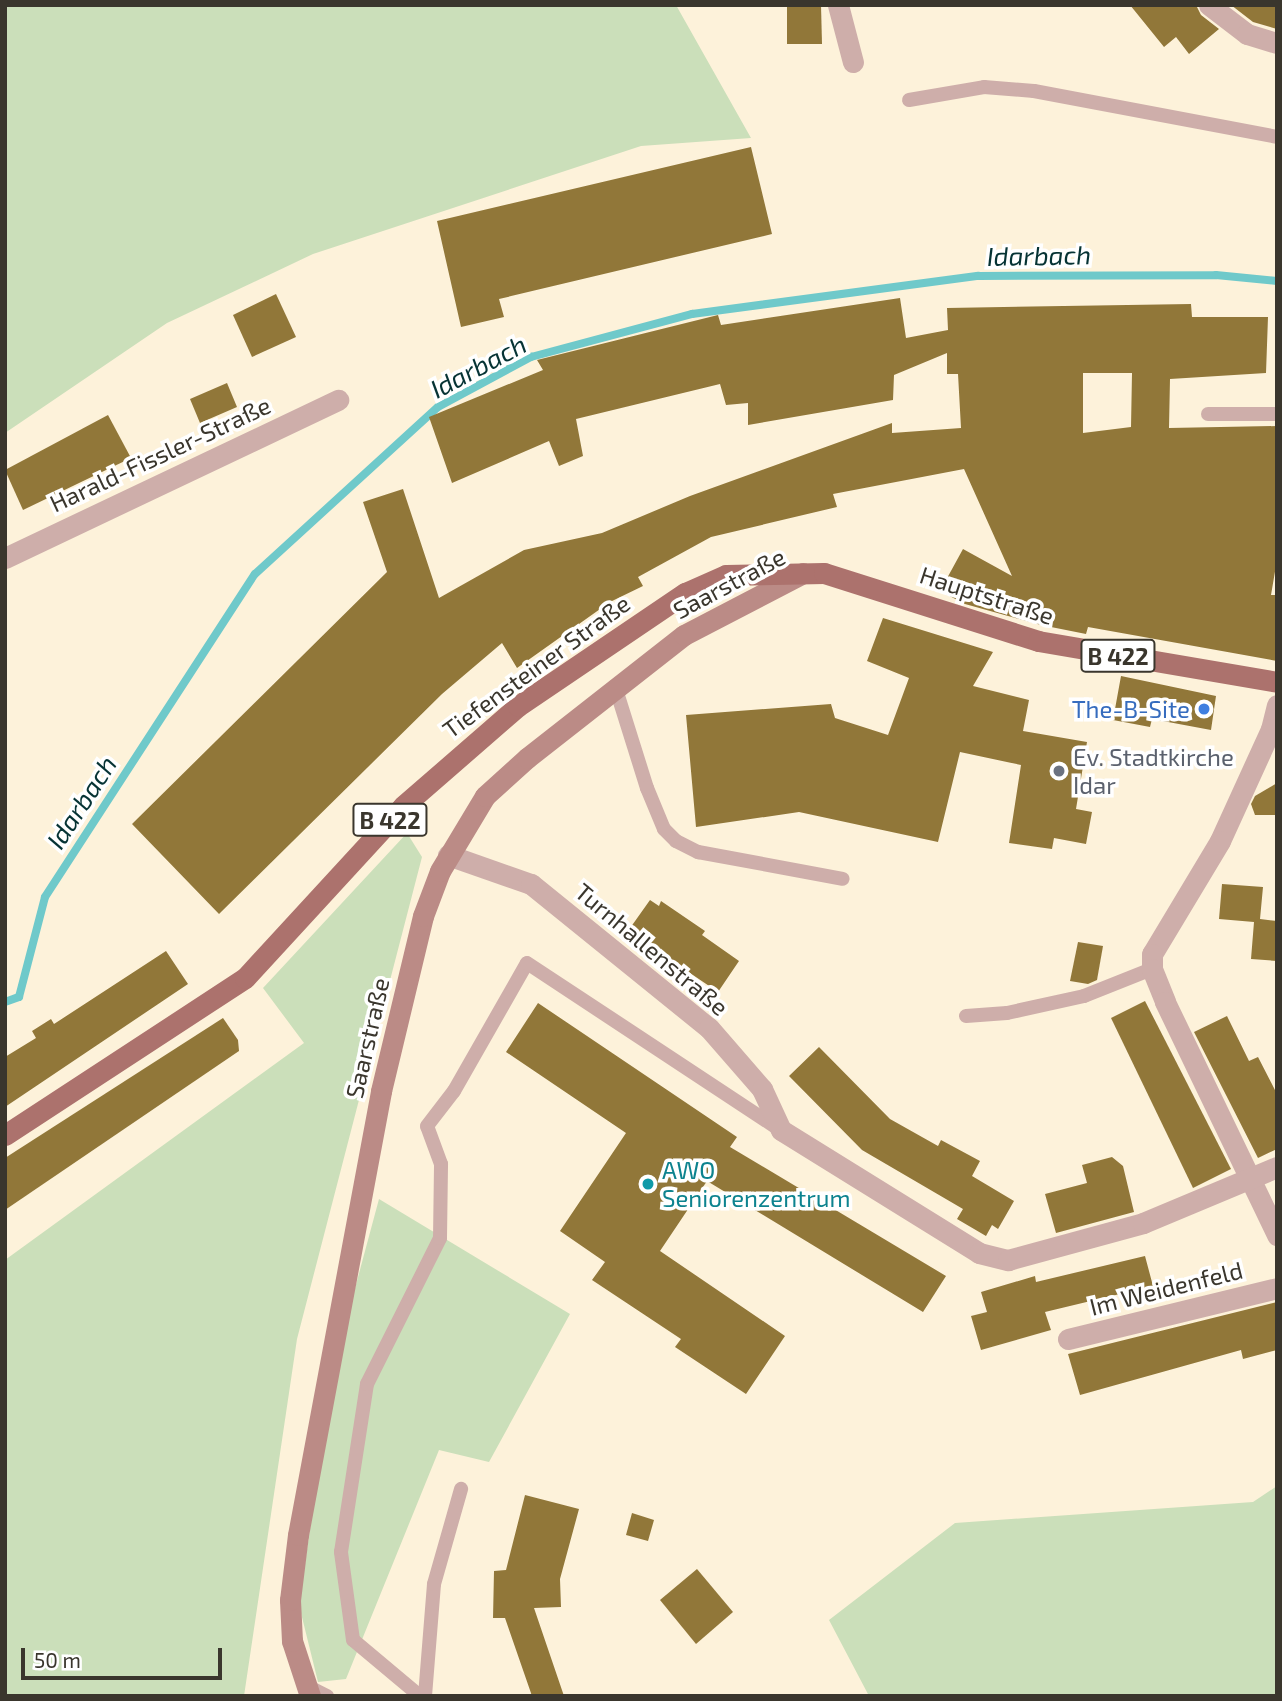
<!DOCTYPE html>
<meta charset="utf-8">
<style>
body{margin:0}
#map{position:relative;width:1282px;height:1701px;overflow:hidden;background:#fdf2da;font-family:"Exo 2",sans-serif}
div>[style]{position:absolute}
.green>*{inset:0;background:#cbdfba}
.stream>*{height:8px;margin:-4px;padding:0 4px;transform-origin:4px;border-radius:4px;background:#6fc9ca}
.building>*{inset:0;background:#917739}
.lane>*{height:14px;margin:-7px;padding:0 7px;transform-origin:7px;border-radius:7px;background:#ceaeaa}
.street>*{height:21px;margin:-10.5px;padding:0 10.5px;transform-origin:10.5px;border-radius:10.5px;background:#ceaeaa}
.secondary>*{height:21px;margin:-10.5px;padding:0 10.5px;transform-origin:10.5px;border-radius:10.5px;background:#bb8b86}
.primary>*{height:21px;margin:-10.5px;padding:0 10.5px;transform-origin:10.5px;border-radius:10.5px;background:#ac726d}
.dots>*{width:19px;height:19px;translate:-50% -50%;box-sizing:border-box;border:4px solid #fff;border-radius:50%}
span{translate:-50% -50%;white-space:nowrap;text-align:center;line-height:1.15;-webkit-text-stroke:7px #fff;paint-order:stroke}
.shield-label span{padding:2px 5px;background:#fff;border:2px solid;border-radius:5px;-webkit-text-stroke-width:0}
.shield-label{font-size:23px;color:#3a362d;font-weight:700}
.street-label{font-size:24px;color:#3a362d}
.shop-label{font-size:24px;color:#366cbe}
.right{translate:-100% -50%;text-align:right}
.worship-label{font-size:24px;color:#5b616d}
.left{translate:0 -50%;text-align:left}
.culture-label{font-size:24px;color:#0d838f}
.water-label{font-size:26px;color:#063334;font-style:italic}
.frame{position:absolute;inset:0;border:7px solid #3a362d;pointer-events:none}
.scale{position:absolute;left:21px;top:1648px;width:201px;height:32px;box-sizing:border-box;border:4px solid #3a362d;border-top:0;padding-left:9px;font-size:21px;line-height:24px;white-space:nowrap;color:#3a362d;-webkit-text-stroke:5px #fff;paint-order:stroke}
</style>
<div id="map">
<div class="green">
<i style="clip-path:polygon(5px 5px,676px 5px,751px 138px,641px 146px,313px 254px,167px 323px,5px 433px)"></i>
<i style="clip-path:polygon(407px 833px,422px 857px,297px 1339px,244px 1696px,5px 1696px,5px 1260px,304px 1043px,263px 988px)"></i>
<i style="clip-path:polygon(379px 1199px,570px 1314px,489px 1462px,439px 1450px,346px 1679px,318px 1682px,299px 1605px,333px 1370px)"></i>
<i style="clip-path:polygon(1277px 1486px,1277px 1696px,869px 1696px,829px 1620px,955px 1523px,1253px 1502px)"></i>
</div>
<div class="stream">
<i style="left:5px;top:1002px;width:15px;rotate:-20deg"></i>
<i style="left:19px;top:997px;width:103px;rotate:-75.4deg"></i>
<i style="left:45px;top:897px;width:385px;rotate:-57deg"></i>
<i style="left:255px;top:574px;width:248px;rotate:-42.4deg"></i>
<i style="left:438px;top:407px;width:106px;rotate:-28.3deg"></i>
<i style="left:531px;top:357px;width:167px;rotate:-15deg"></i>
<i style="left:692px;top:314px;width:289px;rotate:-7.6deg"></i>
<i style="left:978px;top:276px;width:238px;rotate:-0.2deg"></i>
<i style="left:1216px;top:275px;width:61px;rotate:5.6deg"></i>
</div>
<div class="building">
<i style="clip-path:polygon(787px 5px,821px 5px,822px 44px,787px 44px)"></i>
<i style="clip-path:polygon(1130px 5px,1196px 5px,1201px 15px,1219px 29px,1189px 54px,1176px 37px,1164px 47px)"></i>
<i style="clip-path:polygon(1231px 5px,1277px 5px,1277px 29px,1253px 22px)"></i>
<i style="clip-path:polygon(751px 147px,772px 234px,499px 299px,504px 317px,461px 327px,437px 221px)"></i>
<i style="clip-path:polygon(276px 294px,296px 337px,252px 357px,233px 315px)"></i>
<i style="clip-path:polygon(evenodd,900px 298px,906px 338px,948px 330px,947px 308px,1191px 304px,1192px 317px,1268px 317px,1266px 373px,1170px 379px,1169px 428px,1277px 426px,1277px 560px,1271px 595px,1277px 595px,1277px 661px,1088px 627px,1086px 634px,1041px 625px,965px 604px,940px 591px,963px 549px,1012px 576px,964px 469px,833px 494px,837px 507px,711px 537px,638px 577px,643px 586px,610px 602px,517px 668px,502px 643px,442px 694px,219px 914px,132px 824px,387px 572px,363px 502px,403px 489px,439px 598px,524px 550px,602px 533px,690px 496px,892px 423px,892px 433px,961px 428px,958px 374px,947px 374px,947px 353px,894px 375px,893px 400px,748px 425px,748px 403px,726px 405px,720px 384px,576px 419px,583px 456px,559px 466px,549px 441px,452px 483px,429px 417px,543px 370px,537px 360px,718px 315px,721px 325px,900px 298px,1083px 373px,1132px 373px,1131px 427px,1083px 433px,1083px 373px)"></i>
<i style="clip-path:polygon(227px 383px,237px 407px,200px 423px,190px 399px)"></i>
<i style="clip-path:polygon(108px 415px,131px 458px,23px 510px,5px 470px)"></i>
<i style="clip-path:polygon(883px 618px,993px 652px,973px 686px,1029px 700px,1023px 731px,1087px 742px,1076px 809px,1092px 812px,1086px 844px,1054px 838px,1052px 849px,1009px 843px,1021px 765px,960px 752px,938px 842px,799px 812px,696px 827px,686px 715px,831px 704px,835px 718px,888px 735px,909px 678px,867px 661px)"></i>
<i style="clip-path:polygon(1121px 676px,1216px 696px,1211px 730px,1152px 719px,1150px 727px,1113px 720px)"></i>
<i style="clip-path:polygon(1277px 783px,1277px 815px,1255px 815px,1251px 804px,1255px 796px)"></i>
<i style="clip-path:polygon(1222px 884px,1263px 887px,1260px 919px,1277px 921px,1277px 961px,1251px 959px,1254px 922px,1219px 919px)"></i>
<i style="clip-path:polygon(650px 900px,659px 906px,661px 901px,705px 931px,702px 935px,739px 961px,718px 992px,628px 931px)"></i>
<i style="clip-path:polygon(1078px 942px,1103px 946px,1097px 980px,1088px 984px,1070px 981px)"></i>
<i style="clip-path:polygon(166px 951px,188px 984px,5px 1107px,5px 1057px,36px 1038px,32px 1031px,51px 1019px,54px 1024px)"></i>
<i style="clip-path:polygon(1145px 1001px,1231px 1169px,1193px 1188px,1111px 1018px)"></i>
<i style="clip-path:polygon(538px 1003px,737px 1137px,730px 1147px,946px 1276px,923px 1312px,707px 1181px,660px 1251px,785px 1336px,746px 1394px,675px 1347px,681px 1339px,592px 1280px,605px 1262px,560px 1231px,626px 1133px,506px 1052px)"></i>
<i style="clip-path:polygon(1227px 1016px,1249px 1061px,1258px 1057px,1277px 1094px,1277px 1149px,1258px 1158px,1194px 1032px)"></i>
<i style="clip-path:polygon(223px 1018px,238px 1040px,239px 1051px,5px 1210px,5px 1158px)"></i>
<i style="clip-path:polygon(819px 1047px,890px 1119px,938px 1146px,941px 1140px,980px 1161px,972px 1176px,1014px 1201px,998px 1229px,992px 1225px,986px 1236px,957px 1219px,963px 1209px,862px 1150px,789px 1076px)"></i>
<i style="clip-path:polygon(1112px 1157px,1123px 1166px,1134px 1212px,1056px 1233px,1045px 1194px,1087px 1183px,1082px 1165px)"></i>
<i style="clip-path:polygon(1145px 1256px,1153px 1286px,1045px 1312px,1051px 1330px,981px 1350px,971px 1316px,987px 1312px,981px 1292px,1035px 1276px,1036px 1282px)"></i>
<i style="clip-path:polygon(1277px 1302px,1277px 1350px,1243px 1359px,1241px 1350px,1080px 1395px,1068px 1354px)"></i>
<i style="clip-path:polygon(525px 1495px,579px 1509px,560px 1579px,561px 1607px,534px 1608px,564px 1696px,532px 1696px,505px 1618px,493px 1618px,494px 1571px,506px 1570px)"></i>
<i style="clip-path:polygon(632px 1513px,654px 1520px,648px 1541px,626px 1535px)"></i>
<i style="clip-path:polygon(697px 1569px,733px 1612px,696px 1644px,660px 1600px)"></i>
</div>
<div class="lane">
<i style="left:909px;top:100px;width:76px;rotate:-9.8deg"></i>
<i style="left:984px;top:87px;width:50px;rotate:4.6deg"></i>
<i style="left:1034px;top:91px;width:247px;rotate:10.7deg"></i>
<i style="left:1208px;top:414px;width:69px"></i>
<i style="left:615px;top:686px;width:107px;rotate:72.6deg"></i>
<i style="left:647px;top:788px;width:44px;rotate:67.5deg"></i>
<i style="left:664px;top:829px;width:17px;rotate:45deg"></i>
<i style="left:676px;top:841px;width:25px;rotate:27deg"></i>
<i style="left:698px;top:852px;width:147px;rotate:10.5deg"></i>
<i style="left:966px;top:1016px;width:41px;rotate:-4.2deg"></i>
<i style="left:1007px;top:1013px;width:79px;rotate:-12.4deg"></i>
<i style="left:1084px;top:996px;width:73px;rotate:-21.7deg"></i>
<i style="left:305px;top:1685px;width:25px;rotate:27deg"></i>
<i style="left:420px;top:1696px;width:87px;rotate:-140.1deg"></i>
<i style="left:353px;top:1640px;width:89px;rotate:-97.8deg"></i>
<i style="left:341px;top:1552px;width:170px;rotate:-81.2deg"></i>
<i style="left:367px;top:1384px;width:163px;rotate:-63.4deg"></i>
<i style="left:440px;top:1238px;width:74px;rotate:-89.2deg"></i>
<i style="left:441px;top:1164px;width:40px;rotate:-110.2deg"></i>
<i style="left:427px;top:1126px;width:44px;rotate:-52.4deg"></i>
<i style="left:454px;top:1091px;width:147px;rotate:-60.3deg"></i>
<i style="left:527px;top:963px;width:303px;rotate:33.4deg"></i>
<i style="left:425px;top:1696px;width:112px;rotate:-85.4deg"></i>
<i style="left:434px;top:1584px;width:99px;rotate:-74.1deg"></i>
</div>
<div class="street">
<i style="left:838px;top:5px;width:59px;rotate:75.3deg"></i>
<i style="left:1209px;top:5px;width:48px;rotate:37.3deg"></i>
<i style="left:1247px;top:34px;width:31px;rotate:17deg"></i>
<i style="left:5px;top:558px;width:369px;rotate:-25.4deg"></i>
<i style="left:1277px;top:705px;width:25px;rotate:104deg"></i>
<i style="left:1271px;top:729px;width:123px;rotate:114.5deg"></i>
<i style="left:1220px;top:841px;width:132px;rotate:121deg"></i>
<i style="left:1152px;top:954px;width:15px;rotate:90deg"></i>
<i style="left:1152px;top:969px;width:35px;rotate:68deg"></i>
<i style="left:1165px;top:1002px;width:259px;rotate:64.3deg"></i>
<i style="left:448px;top:855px;width:88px;rotate:19.3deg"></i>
<i style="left:531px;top:884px;width:229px;rotate:39deg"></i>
<i style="left:709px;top:1028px;width:81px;rotate:49deg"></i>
<i style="left:762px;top:1089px;width:45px;rotate:65.1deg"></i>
<i style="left:781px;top:1130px;width:233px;rotate:31.8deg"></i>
<i style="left:979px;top:1253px;width:30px;rotate:14deg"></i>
<i style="left:1008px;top:1260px;width:140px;rotate:-15.3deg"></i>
<i style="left:1143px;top:1223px;width:145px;rotate:-22.7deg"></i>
<i style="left:1068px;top:1339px;width:215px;rotate:-13.7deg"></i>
</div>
<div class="secondary">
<i style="left:310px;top:1696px;width:58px;rotate:-108.1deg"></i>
<i style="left:292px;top:1641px;width:41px;rotate:-92.8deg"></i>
<i style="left:290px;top:1600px;width:65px;rotate:-83deg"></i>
<i style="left:298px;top:1535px;width:452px;rotate:-79.4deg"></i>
<i style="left:381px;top:1091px;width:180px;rotate:-76.5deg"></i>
<i style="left:423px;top:916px;width:48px;rotate:-69.3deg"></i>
<i style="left:440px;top:871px;width:87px;rotate:-59deg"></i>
<i style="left:485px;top:796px;width:57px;rotate:-42.1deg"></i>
<i style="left:527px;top:758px;width:199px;rotate:-38.1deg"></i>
<i style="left:684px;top:635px;width:134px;rotate:-27.5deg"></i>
</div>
<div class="primary">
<i style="left:5px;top:1135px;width:287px;rotate:-33.2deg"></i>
<i style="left:245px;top:978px;width:234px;rotate:-47.4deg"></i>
<i style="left:403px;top:806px;width:152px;rotate:-41deg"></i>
<i style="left:518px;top:706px;width:202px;rotate:-34.1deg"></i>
<i style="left:685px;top:593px;width:45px;rotate:-23.7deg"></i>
<i style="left:726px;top:575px;width:98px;rotate:-1.2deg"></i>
<i style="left:824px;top:573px;width:225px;rotate:17.6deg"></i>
<i style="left:1038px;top:641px;width:242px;rotate:9.7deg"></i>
</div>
<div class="dots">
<i style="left:1204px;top:709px;background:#3f7fe0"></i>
<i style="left:1059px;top:771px;background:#6b7280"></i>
<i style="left:648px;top:1184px;background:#0f9aa8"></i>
</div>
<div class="shield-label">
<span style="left:1118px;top:656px">B 422</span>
<span style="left:390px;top:820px">B 422</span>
</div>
<div class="street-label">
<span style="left:160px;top:454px;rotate:-25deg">Harald-Fissler-Straße</span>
<span style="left:729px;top:583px;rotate:-28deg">Saarstraße</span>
<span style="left:987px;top:595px;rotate:18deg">Hauptstraße</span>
<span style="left:536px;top:666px;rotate:-36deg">Tiefensteiner Straße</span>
<span style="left:652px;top:949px;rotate:40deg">Turnhallenstraße</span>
<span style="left:367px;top:1038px;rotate:-77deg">Saarstraße</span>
<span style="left:1166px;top:1288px;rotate:-14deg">Im Weidenfeld</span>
</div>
<div class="shop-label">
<span class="right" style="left:1190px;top:709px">The-B-Site</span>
</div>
<div class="worship-label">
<span class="left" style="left:1073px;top:771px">Ev. Stadtkirche<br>Idar</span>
</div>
<div class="culture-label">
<span class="left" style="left:662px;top:1184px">AWO<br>Seniorenzentrum</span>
</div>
<div class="water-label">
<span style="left:1039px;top:255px;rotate:-1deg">Idarbach</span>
<span style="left:478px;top:366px;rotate:-28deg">Idarbach</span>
<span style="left:81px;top:802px;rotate:-57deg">Idarbach</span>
</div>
<div class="frame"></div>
<div class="scale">50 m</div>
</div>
